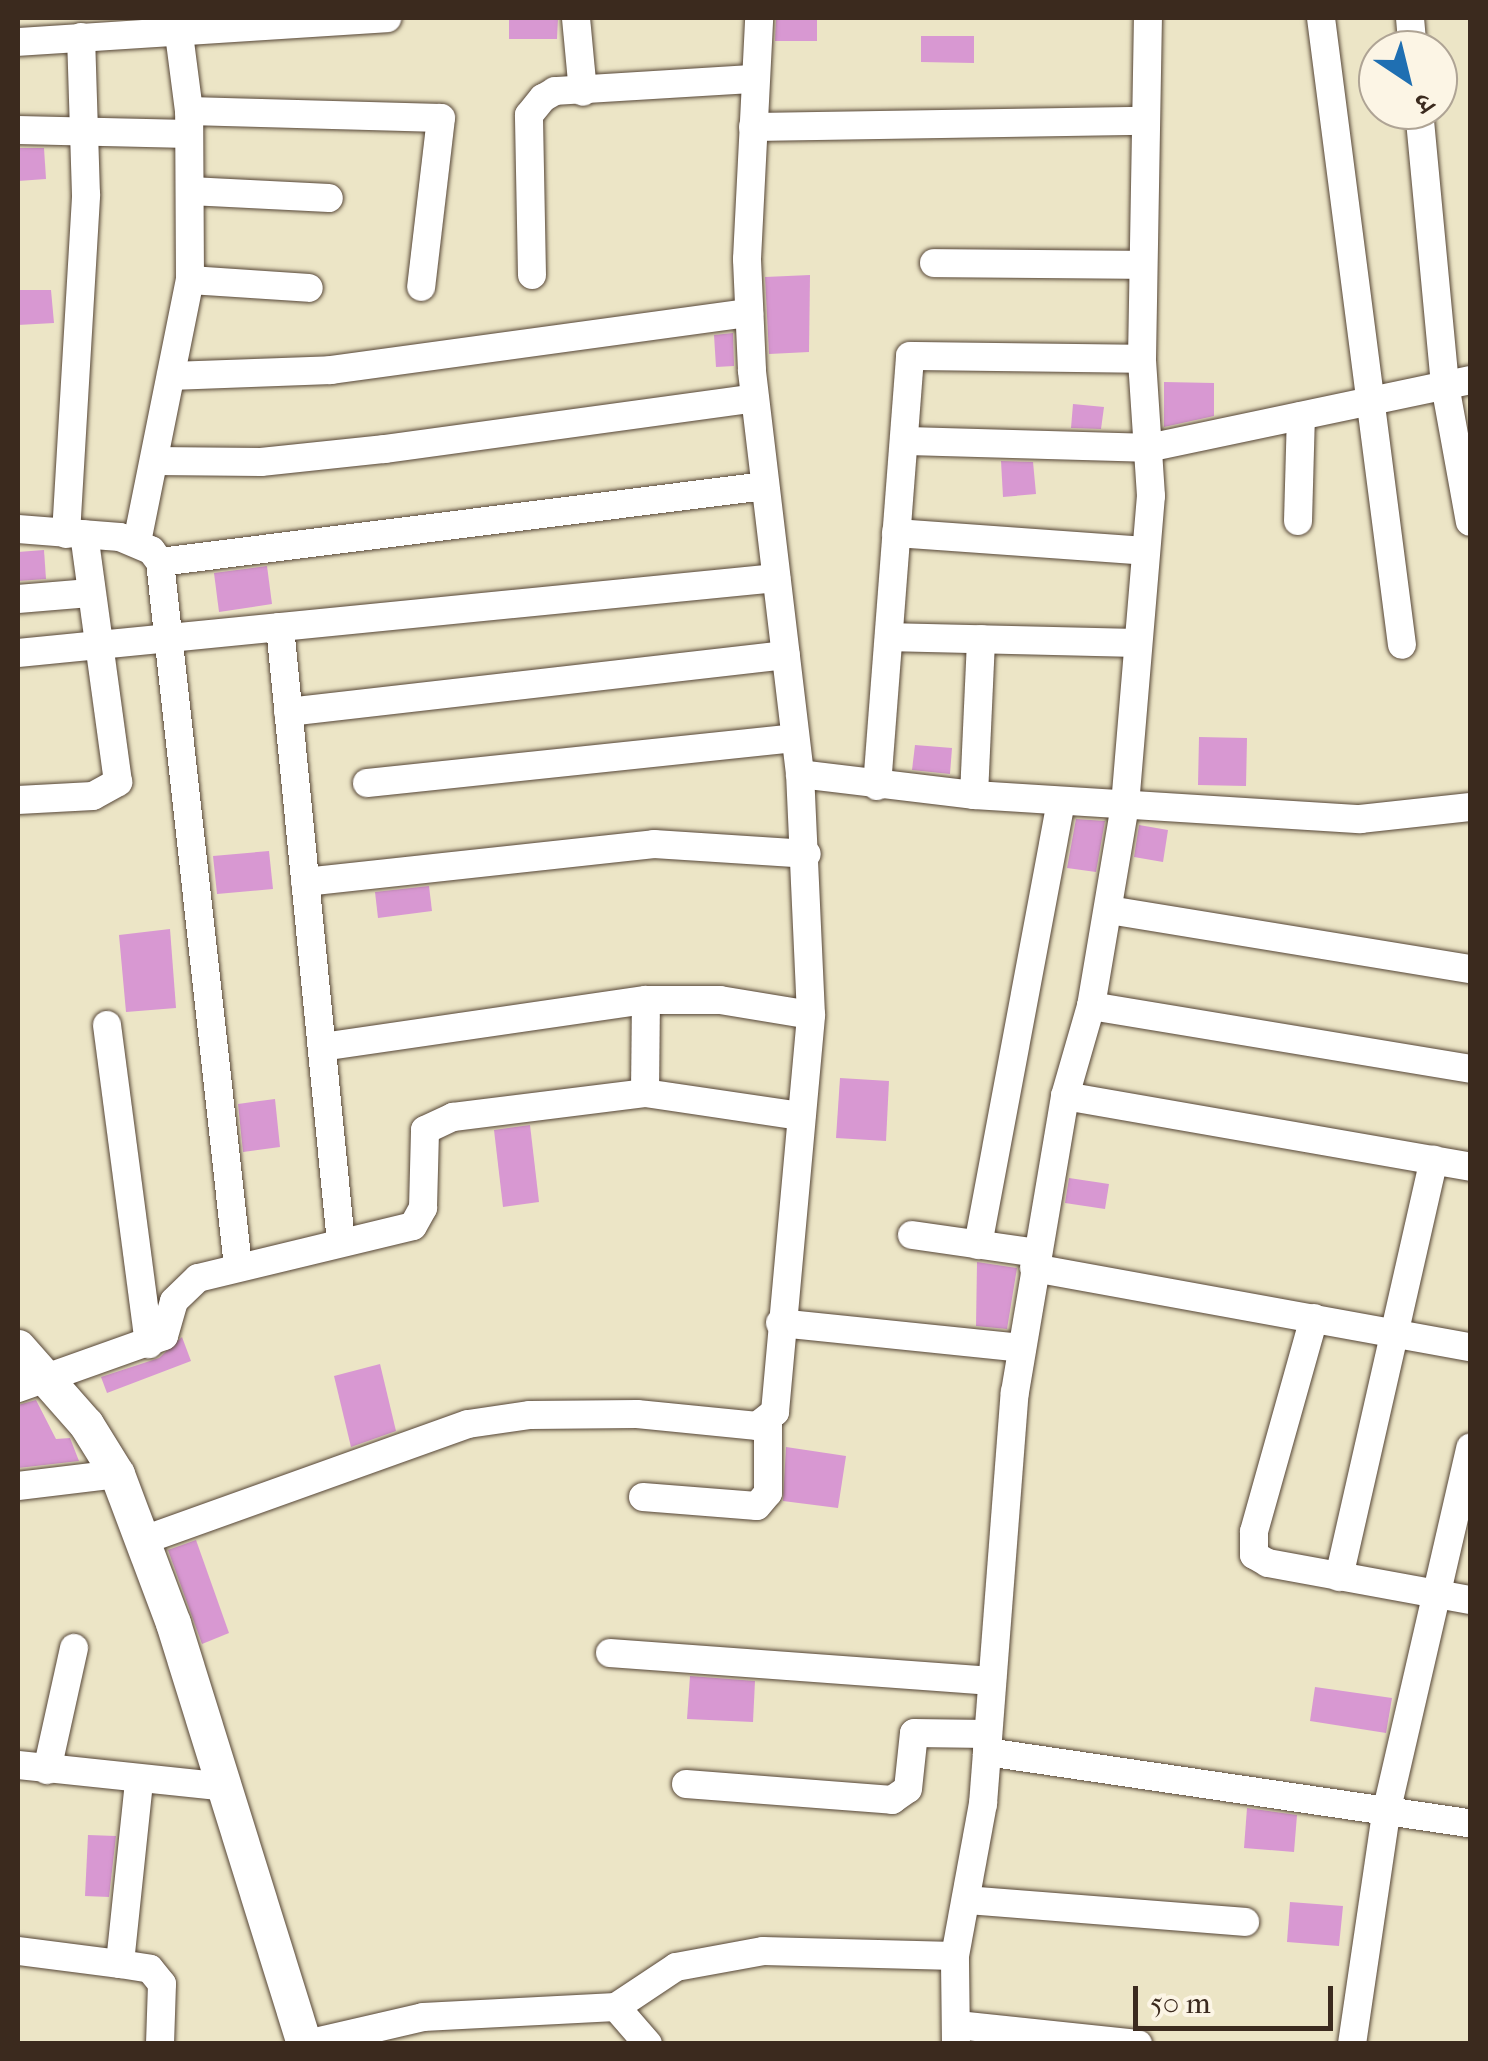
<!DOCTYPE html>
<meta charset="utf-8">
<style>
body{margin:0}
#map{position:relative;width:1488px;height:2061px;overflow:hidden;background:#ece5c6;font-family:"IM FELL French Canon","Noto Serif Devanagari",serif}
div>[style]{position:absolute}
.building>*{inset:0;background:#d898d2}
.roads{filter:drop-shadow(0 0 2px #564637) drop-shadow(0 0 2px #564637)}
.minor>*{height:28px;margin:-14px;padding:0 14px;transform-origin:14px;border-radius:14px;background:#fff}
.tertiary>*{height:35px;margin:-17.5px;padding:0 17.5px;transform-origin:17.5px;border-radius:17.5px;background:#fff}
span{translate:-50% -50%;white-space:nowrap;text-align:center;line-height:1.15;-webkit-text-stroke:9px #fcf5e5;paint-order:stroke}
.frame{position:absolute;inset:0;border:20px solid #3b2a1e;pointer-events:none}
.north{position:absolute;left:1358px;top:30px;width:100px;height:100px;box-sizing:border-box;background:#fcf5e5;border:2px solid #afa495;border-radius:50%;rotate:145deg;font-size:28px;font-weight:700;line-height:40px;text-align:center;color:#3b2a1e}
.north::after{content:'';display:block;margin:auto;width:35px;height:45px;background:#1f6fb2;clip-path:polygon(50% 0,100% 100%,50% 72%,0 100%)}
.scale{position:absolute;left:1133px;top:1986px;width:200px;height:45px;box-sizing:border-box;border:5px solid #3b2a1e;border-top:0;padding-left:12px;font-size:30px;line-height:35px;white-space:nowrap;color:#3b2a1e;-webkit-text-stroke:8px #fcf5e5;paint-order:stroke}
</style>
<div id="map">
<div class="building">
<i style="clip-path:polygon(509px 18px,558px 18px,557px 39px,509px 39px)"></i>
<i style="clip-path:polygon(776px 18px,817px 18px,817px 41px,775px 41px)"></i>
<i style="clip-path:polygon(921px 36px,974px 36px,974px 63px,921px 62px)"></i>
<i style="clip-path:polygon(18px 148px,44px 148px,46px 179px,18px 181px)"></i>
<i style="clip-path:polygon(810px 275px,809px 352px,769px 354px,765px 277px)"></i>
<i style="clip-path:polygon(18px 290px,51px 290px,54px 323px,18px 325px)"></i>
<i style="clip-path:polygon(733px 333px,734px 366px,716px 367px,714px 335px)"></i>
<i style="clip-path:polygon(1164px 382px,1214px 383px,1214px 416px,1164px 427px)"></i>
<i style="clip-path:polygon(1073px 404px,1104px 407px,1101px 429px,1071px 428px)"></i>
<i style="clip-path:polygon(1001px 461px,1033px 462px,1036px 494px,1003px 497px)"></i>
<i style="clip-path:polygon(44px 550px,46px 579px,18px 581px,18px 552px)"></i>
<i style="clip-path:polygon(267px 566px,272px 604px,219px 612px,214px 573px)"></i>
<i style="clip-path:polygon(1199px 737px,1247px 738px,1246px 786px,1198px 785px)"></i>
<i style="clip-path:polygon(915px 745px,952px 748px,950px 774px,912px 770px)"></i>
<i style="clip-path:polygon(1076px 819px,1105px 821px,1096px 872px,1067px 868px)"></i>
<i style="clip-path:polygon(1139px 825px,1168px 830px,1163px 862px,1134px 857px)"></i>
<i style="clip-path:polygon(269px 851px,273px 889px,217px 894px,213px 856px)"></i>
<i style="clip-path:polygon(429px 886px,432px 911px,378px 918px,375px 892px)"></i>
<i style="clip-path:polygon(170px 929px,176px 1008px,126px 1012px,119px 935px)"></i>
<i style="clip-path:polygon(840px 1078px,889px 1081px,886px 1141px,836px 1138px)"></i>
<i style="clip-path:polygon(275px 1099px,280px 1147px,243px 1152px,238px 1104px)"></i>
<i style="clip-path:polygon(530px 1125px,539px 1202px,503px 1207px,494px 1130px)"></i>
<i style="clip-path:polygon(1069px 1178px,1109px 1184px,1105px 1209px,1065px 1203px)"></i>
<i style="clip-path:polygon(977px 1262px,1017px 1268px,1007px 1329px,976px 1326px)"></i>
<i style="clip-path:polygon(182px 1337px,191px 1361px,107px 1393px,101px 1377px,159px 1358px)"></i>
<i style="clip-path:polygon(380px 1364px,396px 1431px,351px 1447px,334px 1376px)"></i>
<i style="clip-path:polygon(36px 1400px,56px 1439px,70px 1438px,79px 1461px,18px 1468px,18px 1405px)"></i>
<i style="clip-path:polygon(786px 1447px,846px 1456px,838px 1508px,783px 1501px)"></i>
<i style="clip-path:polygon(196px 1540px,229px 1633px,202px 1644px,168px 1550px)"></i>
<i style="clip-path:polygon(690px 1676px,755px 1681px,753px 1722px,687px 1719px)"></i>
<i style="clip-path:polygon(1315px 1687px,1392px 1698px,1386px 1733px,1310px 1721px)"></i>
<i style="clip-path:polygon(1247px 1808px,1297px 1815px,1294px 1852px,1244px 1848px)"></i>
<i style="clip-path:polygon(88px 1835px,116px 1836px,109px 1897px,85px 1896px)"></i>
<i style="clip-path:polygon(1290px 1902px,1343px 1906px,1339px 1946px,1287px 1942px)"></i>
</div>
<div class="roads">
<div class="minor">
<i style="left:576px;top:18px;width:74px;rotate:84.6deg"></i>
<i style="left:1321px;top:18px;width:632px;rotate:82.64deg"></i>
<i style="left:1410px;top:18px;width:32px;rotate:85deg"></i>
<i style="left:18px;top:42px;width:370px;rotate:-3.7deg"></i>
<i style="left:1419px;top:110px;width:276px;rotate:84.6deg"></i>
<i style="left:1445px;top:385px;width:139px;rotate:79.7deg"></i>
<i style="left:189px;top:111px;width:252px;rotate:1.6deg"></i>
<i style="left:441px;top:118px;width:170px;rotate:96.7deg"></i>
<i style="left:753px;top:127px;width:393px;rotate:-0.9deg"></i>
<i style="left:18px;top:130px;width:171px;rotate:1.3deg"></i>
<i style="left:190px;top:191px;width:139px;rotate:2.9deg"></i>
<i style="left:934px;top:263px;width:209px;rotate:0.5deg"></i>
<i style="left:532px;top:275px;width:160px;rotate:-91.1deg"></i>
<i style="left:529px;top:115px;width:22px;rotate:-51deg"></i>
<i style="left:543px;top:98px;width:14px;rotate:-30deg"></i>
<i style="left:555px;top:91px;width:199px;rotate:-3.5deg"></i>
<i style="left:190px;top:280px;width:119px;rotate:3.8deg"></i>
<i style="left:171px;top:376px;width:160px;rotate:-2.1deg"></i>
<i style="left:331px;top:370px;width:422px;rotate:-7.8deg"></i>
<i style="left:904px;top:441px;width:244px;rotate:1.6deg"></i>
<i style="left:1148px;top:448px;width:329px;rotate:-11.9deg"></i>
<i style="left:154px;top:461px;width:107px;rotate:0.5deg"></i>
<i style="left:261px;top:462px;width:125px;rotate:-6deg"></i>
<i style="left:385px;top:449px;width:373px;rotate:-7.8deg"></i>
<i style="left:1298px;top:521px;width:105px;rotate:-88.4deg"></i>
<i style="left:18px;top:529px;width:102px;rotate:4.5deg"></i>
<i style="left:120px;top:537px;width:34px;rotate:23deg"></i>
<i style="left:151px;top:550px;width:15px;rotate:53deg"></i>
<i style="left:160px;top:562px;width:708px;rotate:83.68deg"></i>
<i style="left:896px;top:533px;width:250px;rotate:4.1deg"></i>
<i style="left:66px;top:534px;width:340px;rotate:-86.6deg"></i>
<i style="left:86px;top:195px;width:158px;rotate:-91.8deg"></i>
<i style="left:137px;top:542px;width:267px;rotate:-78.6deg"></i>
<i style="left:190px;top:280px;width:169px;rotate:-90.3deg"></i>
<i style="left:189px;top:111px;width:94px;rotate:-97.4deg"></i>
<i style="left:160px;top:562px;width:610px;rotate:-7.16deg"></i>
<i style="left:18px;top:599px;width:72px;rotate:-4.8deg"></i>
<i style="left:280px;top:627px;width:618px;rotate:84.34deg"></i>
<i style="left:889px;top:637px;width:245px;rotate:1.4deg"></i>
<i style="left:18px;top:653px;width:762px;rotate:-5.65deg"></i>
<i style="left:288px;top:712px;width:501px;rotate:-6.53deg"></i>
<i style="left:800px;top:774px;width:175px;rotate:6.9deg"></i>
<i style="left:974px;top:795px;width:387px;rotate:3.6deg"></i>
<i style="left:1360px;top:819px;width:111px;rotate:-6.2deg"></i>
<i style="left:367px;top:783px;width:430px;rotate:-6deg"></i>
<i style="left:877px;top:786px;width:431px;rotate:-85.6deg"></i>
<i style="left:910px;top:356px;width:232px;rotate:0.7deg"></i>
<i style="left:974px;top:795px;width:156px;rotate:-87.4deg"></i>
<i style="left:18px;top:800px;width:75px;rotate:-3.1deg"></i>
<i style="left:93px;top:796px;width:29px;rotate:-29deg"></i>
<i style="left:118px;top:782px;width:250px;rotate:-97.8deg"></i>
<i style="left:305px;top:882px;width:351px;rotate:-6.2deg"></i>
<i style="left:654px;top:844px;width:153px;rotate:3.7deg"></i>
<i style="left:1109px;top:910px;width:366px;rotate:9.3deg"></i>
<i style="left:1091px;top:1006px;width:384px;rotate:9.4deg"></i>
<i style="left:107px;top:1025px;width:322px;rotate:82.5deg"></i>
<i style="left:322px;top:1047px;width:327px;rotate:-8.3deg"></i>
<i style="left:646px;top:1000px;width:74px"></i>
<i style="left:720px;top:1000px;width:92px;rotate:9.4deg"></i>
<i style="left:645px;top:1093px;width:93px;rotate:-89.4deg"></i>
<i style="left:1065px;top:1096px;width:411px;rotate:9.9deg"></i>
<i style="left:912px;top:1235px;width:126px;rotate:8.2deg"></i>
<i style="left:978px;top:1245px;width:451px;rotate:-79.4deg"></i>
<i style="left:1034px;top:1268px;width:443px;rotate:10.3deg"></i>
<i style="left:1314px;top:1318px;width:222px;rotate:105.7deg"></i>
<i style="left:1254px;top:1532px;width:23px;rotate:90deg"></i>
<i style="left:1254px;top:1555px;width:16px;rotate:30deg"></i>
<i style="left:1268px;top:1563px;width:205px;rotate:10.4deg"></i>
<i style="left:780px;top:1323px;width:243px;rotate:5.9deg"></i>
<i style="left:18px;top:1388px;width:155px;rotate:-19.6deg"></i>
<i style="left:164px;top:1336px;width:36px;rotate:-74deg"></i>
<i style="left:174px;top:1301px;width:33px;rotate:-44deg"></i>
<i style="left:198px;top:1278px;width:221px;rotate:-13.6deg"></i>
<i style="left:413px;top:1226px;width:21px;rotate:-61deg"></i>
<i style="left:423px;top:1208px;width:78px;rotate:-88.5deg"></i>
<i style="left:425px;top:1130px;width:31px;rotate:-25deg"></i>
<i style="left:453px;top:1117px;width:193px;rotate:-7.1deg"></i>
<i style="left:645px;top:1093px;width:158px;rotate:8.4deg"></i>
<i style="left:18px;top:1486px;width:100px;rotate:-6.9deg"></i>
<i style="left:643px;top:1497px;width:114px;rotate:4.5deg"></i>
<i style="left:757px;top:1506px;width:17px;rotate:-50deg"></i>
<i style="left:768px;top:1493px;width:72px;rotate:-90deg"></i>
<i style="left:144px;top:1540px;width:344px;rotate:-19.7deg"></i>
<i style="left:468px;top:1424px;width:63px;rotate:-8.3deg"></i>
<i style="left:530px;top:1415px;width:107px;rotate:-0.5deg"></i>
<i style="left:637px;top:1414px;width:121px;rotate:5.7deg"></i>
<i style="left:757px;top:1426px;width:23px;rotate:-38deg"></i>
<i style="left:775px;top:1412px;width:399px;rotate:-84.8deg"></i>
<i style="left:811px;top:1015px;width:241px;rotate:-92.6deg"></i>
<i style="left:800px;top:774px;width:407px;rotate:-96.8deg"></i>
<i style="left:752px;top:370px;width:111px;rotate:-92.6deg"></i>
<i style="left:747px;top:259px;width:241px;rotate:-87.1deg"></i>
<i style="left:1339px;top:1577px;width:428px;rotate:-77.2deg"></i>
<i style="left:610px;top:1653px;width:383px;rotate:4.2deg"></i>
<i style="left:987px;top:1752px;width:488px;rotate:8.4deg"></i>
<i style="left:18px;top:1765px;width:202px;rotate:6deg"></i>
<i style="left:47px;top:1770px;width:125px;rotate:-77.5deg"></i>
<i style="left:139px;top:1782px;width:183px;rotate:96deg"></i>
<i style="left:120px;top:1964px;width:30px;rotate:9deg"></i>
<i style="left:150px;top:1969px;width:19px;rotate:51deg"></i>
<i style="left:162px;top:1984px;width:60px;rotate:91.9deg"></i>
<i style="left:686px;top:1784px;width:207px;rotate:4.4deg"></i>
<i style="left:892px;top:1800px;width:19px;rotate:-35deg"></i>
<i style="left:908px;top:1789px;width:56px;rotate:-83.9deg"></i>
<i style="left:914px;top:1733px;width:74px;rotate:0.8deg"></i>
<i style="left:966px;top:1900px;width:280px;rotate:4.5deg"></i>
<i style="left:18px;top:1951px;width:103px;rotate:7.3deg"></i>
<i style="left:957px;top:2025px;width:182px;rotate:6deg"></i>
<i style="left:307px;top:2044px;width:119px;rotate:-13.1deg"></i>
<i style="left:423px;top:2017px;width:193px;rotate:-3deg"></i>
<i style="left:648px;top:2044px;width:49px;rotate:-130.9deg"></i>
<i style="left:616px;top:2007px;width:72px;rotate:-33.7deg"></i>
<i style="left:676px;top:1967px;width:88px;rotate:-10.4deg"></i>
<i style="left:763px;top:1951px;width:192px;rotate:1.5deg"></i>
<i style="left:956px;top:2044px;width:88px;rotate:-90.7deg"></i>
<i style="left:955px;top:1956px;width:155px;rotate:-79.6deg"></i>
<i style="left:983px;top:1804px;width:413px;rotate:-85.6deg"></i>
<i style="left:1015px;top:1392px;width:300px;rotate:-80.4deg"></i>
<i style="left:1065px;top:1096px;width:94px;rotate:-73.9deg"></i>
<i style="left:1091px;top:1006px;width:204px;rotate:-80.4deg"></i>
<i style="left:1125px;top:805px;width:310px;rotate:-85.2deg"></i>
<i style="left:1151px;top:496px;width:137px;rotate:-93.8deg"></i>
<i style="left:1142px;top:359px;width:341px;rotate:-89deg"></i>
<i style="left:1352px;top:2044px;width:233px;rotate:-81.6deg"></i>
<i style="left:1386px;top:1813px;width:375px;rotate:-77deg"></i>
</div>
<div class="tertiary">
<i style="left:18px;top:1347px;width:103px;rotate:48.6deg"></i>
<i style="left:86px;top:1424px;width:59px;rotate:58.2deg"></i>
<i style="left:117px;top:1474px;width:159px;rotate:69.4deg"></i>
<i style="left:173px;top:1623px;width:441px;rotate:72.7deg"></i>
</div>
</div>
<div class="frame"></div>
<div class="north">उ</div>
<div class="scale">50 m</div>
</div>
